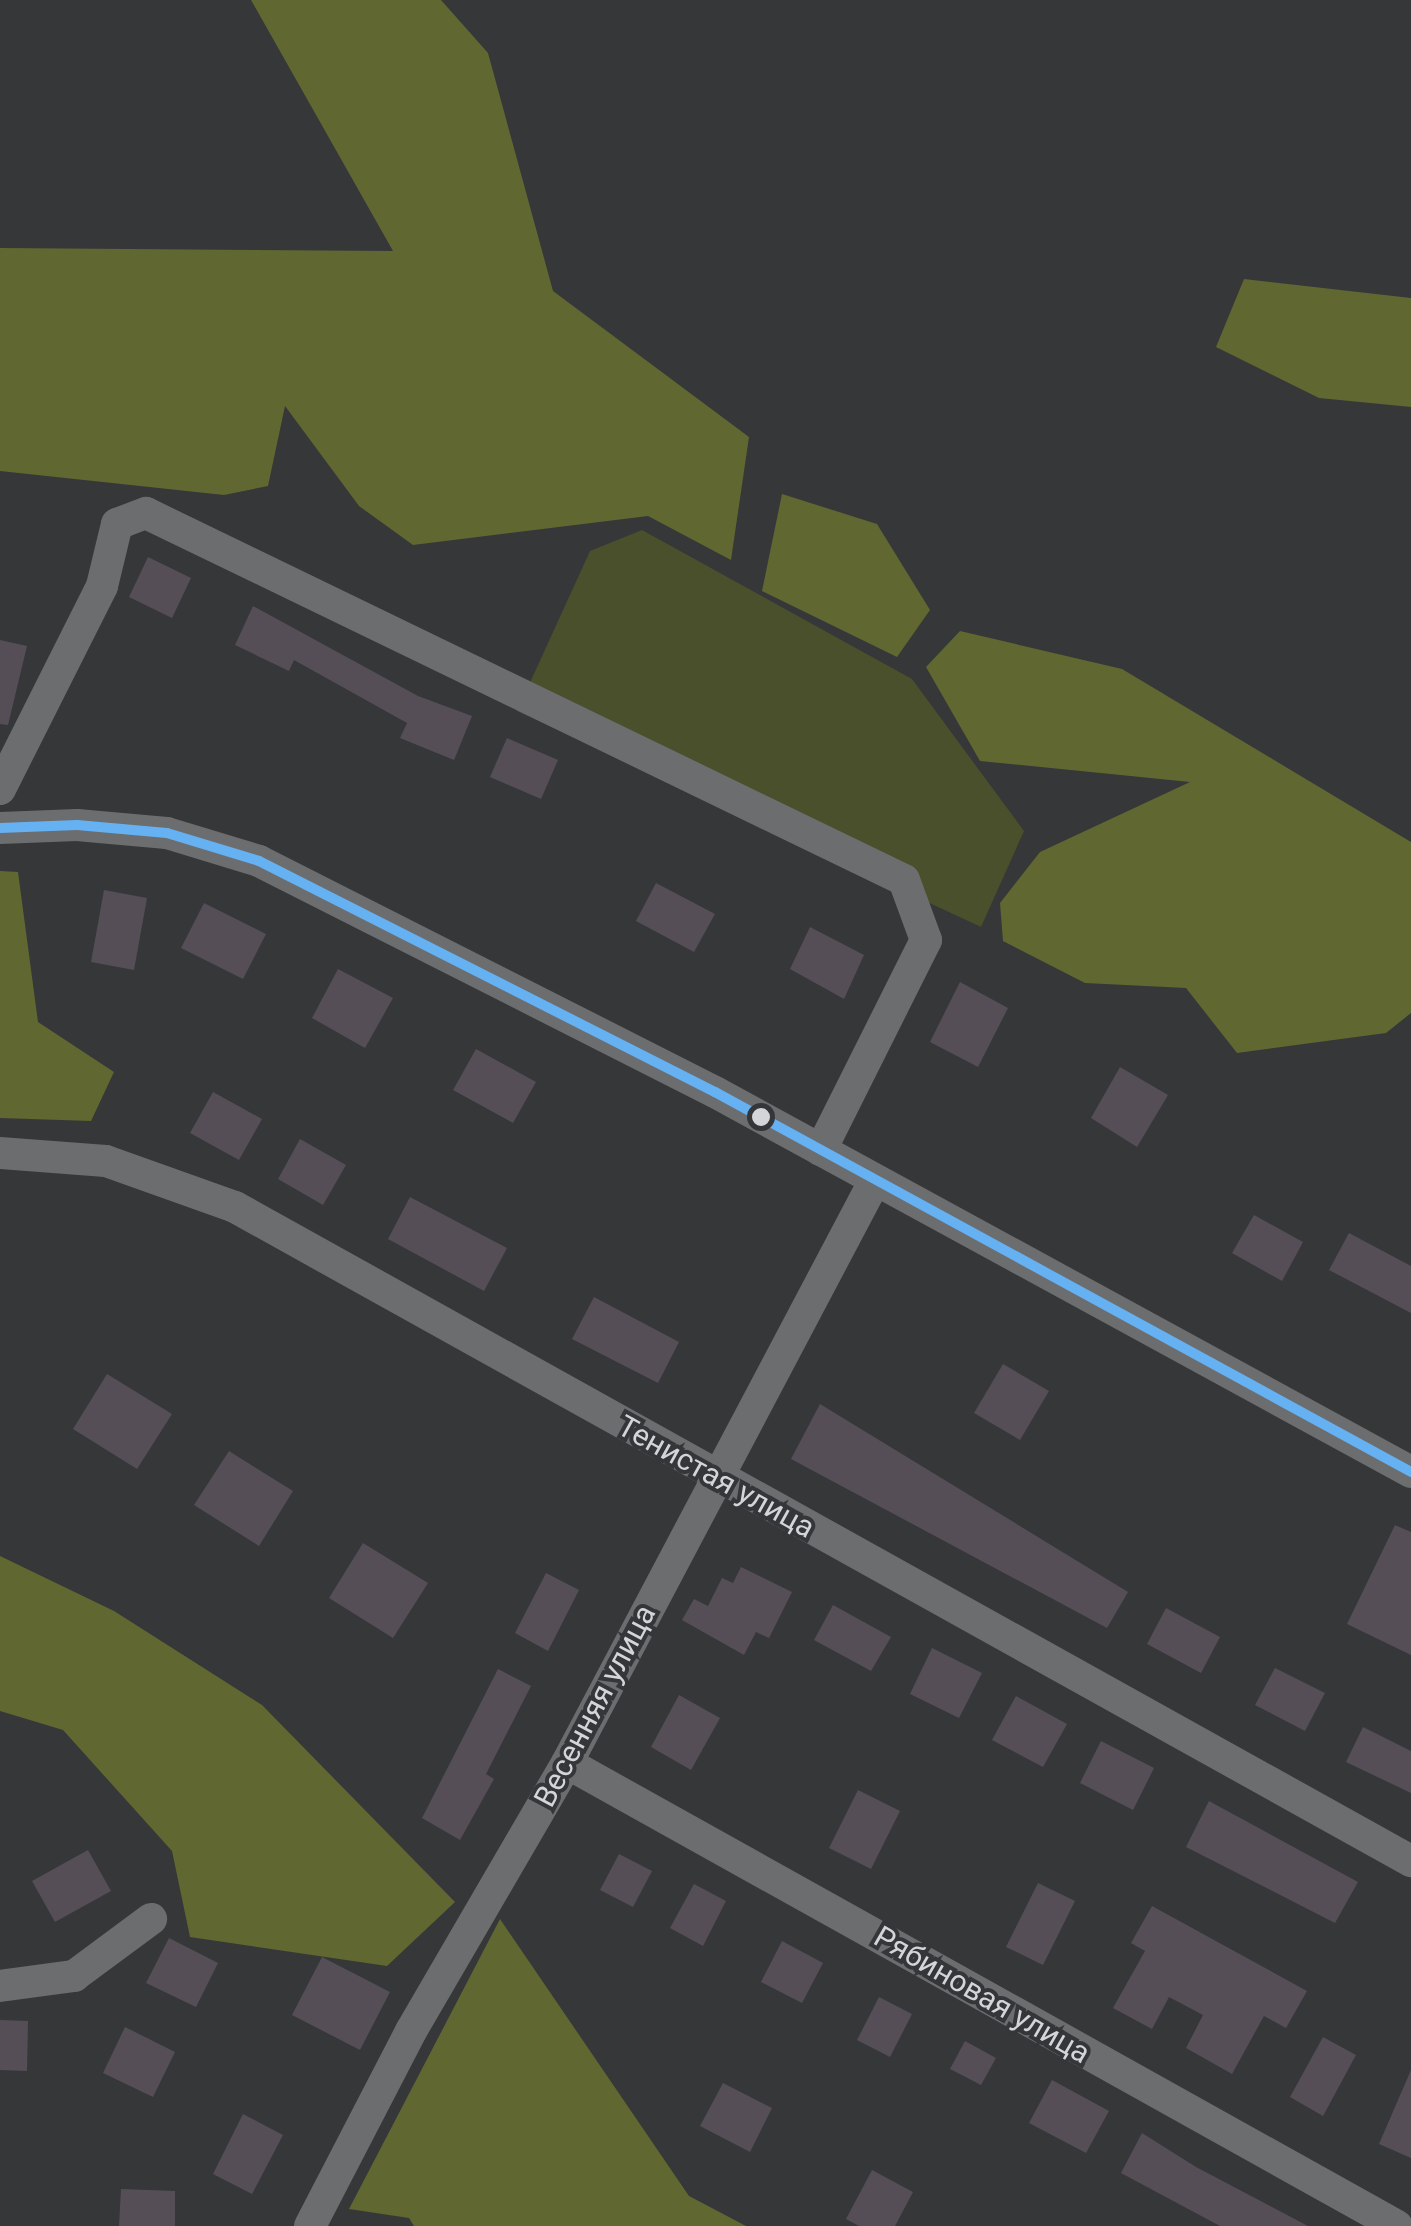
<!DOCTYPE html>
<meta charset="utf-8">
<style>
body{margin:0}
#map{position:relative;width:1411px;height:2226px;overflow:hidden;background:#363739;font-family:Roboto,sans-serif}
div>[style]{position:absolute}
.green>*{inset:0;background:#4a4f2c}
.forest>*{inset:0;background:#606731}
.building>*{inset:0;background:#554e57}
.minor>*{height:32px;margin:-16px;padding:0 16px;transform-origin:16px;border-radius:16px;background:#6c6d6f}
.bus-1>*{height:10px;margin:-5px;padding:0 5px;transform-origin:5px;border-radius:5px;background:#66b1f2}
.dots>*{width:28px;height:28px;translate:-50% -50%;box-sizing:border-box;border:5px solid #35363a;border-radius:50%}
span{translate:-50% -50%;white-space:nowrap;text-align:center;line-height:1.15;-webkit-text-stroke:8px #35363a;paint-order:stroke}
.street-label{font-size:30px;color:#d4d5d8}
</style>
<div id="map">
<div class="green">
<i style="clip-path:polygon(642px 530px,912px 679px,1024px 831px,981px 927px,517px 711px,590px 551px)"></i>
</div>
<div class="forest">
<i style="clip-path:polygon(251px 0,441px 0,488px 53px,553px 291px,749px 437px,731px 560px,648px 516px,413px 545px,359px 506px,285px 406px,268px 486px,224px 495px,0 471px,0 248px,393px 251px)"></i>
<i style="clip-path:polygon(1244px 279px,1411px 298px,1411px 407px,1319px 398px,1216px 347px)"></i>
<i style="clip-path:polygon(782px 494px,877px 524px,930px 610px,897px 657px,762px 591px)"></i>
<i style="clip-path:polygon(960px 631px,1122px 669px,1411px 842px,1411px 1013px,1386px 1033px,1237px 1053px,1186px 988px,1085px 983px,1003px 941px,1000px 903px,1040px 852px,1190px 782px,980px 761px,926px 667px)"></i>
<i style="clip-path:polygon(0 871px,18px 872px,38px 1022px,114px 1072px,91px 1121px,0 1118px)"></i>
<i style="clip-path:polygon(0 1556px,114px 1611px,262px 1705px,455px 1902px,387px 1966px,190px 1937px,172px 1851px,63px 1730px,0 1711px)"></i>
<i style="clip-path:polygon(500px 1919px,689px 2196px,746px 2226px,414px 2226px,409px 2218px,349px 2209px)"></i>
</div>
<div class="building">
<i style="clip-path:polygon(148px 557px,191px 578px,172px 618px,129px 597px)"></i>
<i style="clip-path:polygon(253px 606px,418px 696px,472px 716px,454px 760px,400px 738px,407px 723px,294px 660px,289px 671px,235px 645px)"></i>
<i style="clip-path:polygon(0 640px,27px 646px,8px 725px,0 724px)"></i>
<i style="clip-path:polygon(507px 738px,558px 760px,541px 799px,490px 777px)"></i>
<i style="clip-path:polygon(656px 883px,715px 914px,694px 952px,636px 921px)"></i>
<i style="clip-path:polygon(104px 890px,147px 898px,134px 970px,91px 962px)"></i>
<i style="clip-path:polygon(204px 903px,266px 934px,243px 979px,181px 948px)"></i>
<i style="clip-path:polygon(810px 927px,864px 955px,844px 999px,790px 969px)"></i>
<i style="clip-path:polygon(338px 969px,393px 998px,365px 1048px,312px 1018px)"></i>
<i style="clip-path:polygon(960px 982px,1008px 1008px,978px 1067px,930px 1042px)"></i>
<i style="clip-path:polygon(476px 1049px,536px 1082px,513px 1123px,453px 1090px)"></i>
<i style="clip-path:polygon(1120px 1067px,1168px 1095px,1137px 1147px,1091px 1118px)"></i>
<i style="clip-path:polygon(213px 1092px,262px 1119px,239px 1160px,190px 1133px)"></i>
<i style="clip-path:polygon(300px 1139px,346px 1165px,323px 1205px,278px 1179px)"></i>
<i style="clip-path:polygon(410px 1197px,507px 1248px,484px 1291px,388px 1239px)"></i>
<i style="clip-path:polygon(1254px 1215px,1303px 1242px,1282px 1281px,1232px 1253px)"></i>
<i style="clip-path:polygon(1349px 1233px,1411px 1266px,1411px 1313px,1329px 1270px)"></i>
<i style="clip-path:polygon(594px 1297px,679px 1342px,658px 1383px,572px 1339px)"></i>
<i style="clip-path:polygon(1003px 1364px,1049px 1391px,1020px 1440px,974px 1413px)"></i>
<i style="clip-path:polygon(107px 1374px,172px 1414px,137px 1469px,73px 1429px)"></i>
<i style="clip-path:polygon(820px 1404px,1128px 1592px,1107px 1628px,791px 1459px)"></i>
<i style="clip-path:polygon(229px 1451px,293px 1491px,259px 1546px,194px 1505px)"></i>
<i style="clip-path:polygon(1395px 1525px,1411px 1532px,1411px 1655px,1347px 1624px)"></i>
<i style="clip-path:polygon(363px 1543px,428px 1583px,393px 1638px,329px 1598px)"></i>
<i style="clip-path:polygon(741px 1567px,792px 1592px,769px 1638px,756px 1632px,744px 1655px,682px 1620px,694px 1599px,708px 1606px,722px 1578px,733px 1583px)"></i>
<i style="clip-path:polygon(546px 1573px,579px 1590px,548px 1651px,515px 1633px)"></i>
<i style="clip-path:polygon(833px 1605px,891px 1637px,871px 1671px,814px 1640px)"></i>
<i style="clip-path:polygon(1166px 1608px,1220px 1637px,1201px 1673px,1147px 1644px)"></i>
<i style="clip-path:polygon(932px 1648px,982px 1673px,959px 1718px,910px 1694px)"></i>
<i style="clip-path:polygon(1275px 1668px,1325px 1693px,1305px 1731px,1255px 1705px)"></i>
<i style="clip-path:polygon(498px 1669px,531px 1686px,486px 1774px,494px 1779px,460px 1840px,422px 1818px)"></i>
<i style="clip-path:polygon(679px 1695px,720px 1718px,691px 1770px,651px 1747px)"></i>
<i style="clip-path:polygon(1016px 1696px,1067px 1724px,1043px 1767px,992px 1740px)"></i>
<i style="clip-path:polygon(1363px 1727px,1411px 1751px,1411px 1793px,1346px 1762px)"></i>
<i style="clip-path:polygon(1101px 1741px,1154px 1768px,1133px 1810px,1080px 1783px)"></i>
<i style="clip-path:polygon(858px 1790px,900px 1811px,871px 1869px,829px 1848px)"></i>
<i style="clip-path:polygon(1209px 1801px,1358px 1882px,1335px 1923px,1186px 1847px)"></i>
<i style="clip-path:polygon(88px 1850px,111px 1891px,55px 1922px,32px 1881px)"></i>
<i style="clip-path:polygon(619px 1854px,652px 1871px,633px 1907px,600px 1890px)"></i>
<i style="clip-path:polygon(1038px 1883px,1075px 1901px,1043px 1965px,1006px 1947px)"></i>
<i style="clip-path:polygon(694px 1884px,726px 1901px,703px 1946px,670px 1928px)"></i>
<i style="clip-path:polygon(1152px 1906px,1307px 1991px,1286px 2028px,1264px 2016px,1232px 2074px,1186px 2048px,1203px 2015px,1169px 1997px,1152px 2029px,1113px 2008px,1145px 1951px,1131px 1943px)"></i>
<i style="clip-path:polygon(169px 1938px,218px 1963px,196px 2007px,146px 1983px)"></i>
<i style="clip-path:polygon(782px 1941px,823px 1963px,802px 2003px,761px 1982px)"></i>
<i style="clip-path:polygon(322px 1957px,390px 1992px,360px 2050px,292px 2015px)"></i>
<i style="clip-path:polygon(879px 1997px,912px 2014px,890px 2057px,857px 2040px)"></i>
<i style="clip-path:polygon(0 2020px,28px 2021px,27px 2071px,0 2070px)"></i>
<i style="clip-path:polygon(125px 2027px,175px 2052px,153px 2097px,103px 2073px)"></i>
<i style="clip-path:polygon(1323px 2037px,1356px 2055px,1323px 2116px,1290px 2097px)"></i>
<i style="clip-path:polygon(965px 2041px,996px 2058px,981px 2085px,950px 2069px)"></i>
<i style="clip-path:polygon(1411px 2070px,1411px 2158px,1379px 2144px)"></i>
<i style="clip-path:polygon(1052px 2080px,1109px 2111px,1086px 2153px,1029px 2123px)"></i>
<i style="clip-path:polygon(723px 2083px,772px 2108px,750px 2152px,700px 2126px)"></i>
<i style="clip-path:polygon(243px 2114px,283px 2135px,252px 2194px,213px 2174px)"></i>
<i style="clip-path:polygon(1142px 2133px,1196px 2167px,1308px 2226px,1220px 2226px,1121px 2173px)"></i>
<i style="clip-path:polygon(872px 2170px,913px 2192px,895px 2226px,859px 2226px,846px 2219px)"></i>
<i style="clip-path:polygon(121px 2189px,175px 2191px,175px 2226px,119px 2226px)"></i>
</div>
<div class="minor">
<i style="left:0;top:789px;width:227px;rotate:-63.3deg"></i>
<i style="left:102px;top:586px;width:64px;rotate:-76.4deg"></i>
<i style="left:117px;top:524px;width:31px;rotate:-21deg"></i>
<i style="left:146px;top:513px;width:842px;rotate:25.83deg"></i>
<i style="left:904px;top:880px;width:64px;rotate:69.9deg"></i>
<i style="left:926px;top:940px;width:235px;rotate:116.6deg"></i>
<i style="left:0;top:828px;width:77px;rotate:-2.2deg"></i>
<i style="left:77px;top:825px;width:90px;rotate:5.1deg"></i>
<i style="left:167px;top:833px;width:96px;rotate:16.9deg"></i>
<i style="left:259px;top:861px;width:511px;rotate:26.87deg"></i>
<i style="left:715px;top:1092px;width:793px;rotate:28.63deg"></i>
<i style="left:0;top:1153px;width:106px;rotate:4.3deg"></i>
<i style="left:106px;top:1161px;width:137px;rotate:19.6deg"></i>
<i style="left:235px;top:1207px;width:1346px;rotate:29.08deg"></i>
<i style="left:567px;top:1763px;width:950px;rotate:29.15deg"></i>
<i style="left:0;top:1986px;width:75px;rotate:-7.7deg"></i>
<i style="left:74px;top:1976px;width:96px;rotate:-36.5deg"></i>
<i style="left:310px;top:2226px;width:220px;rotate:-62.6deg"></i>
<i style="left:411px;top:2031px;width:310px;rotate:-59.8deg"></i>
<i style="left:567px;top:1763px;width:657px;rotate:-62.15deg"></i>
</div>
<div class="bus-1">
<i style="left:0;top:828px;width:77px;rotate:-2.2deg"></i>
<i style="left:77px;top:825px;width:90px;rotate:5.1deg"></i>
<i style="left:167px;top:833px;width:96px;rotate:16.9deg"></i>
<i style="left:259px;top:861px;width:511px;rotate:26.87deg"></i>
<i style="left:715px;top:1092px;width:793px;rotate:28.63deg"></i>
</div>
<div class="dots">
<i style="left:761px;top:1117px;background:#d4d5d8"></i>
</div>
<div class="street-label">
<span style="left:716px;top:1477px;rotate:29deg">Тенистая улица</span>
<span style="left:595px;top:1706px;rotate:-62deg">Весенняя улица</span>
<span style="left:982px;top:1995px;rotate:30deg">Рябиновая улица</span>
</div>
</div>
